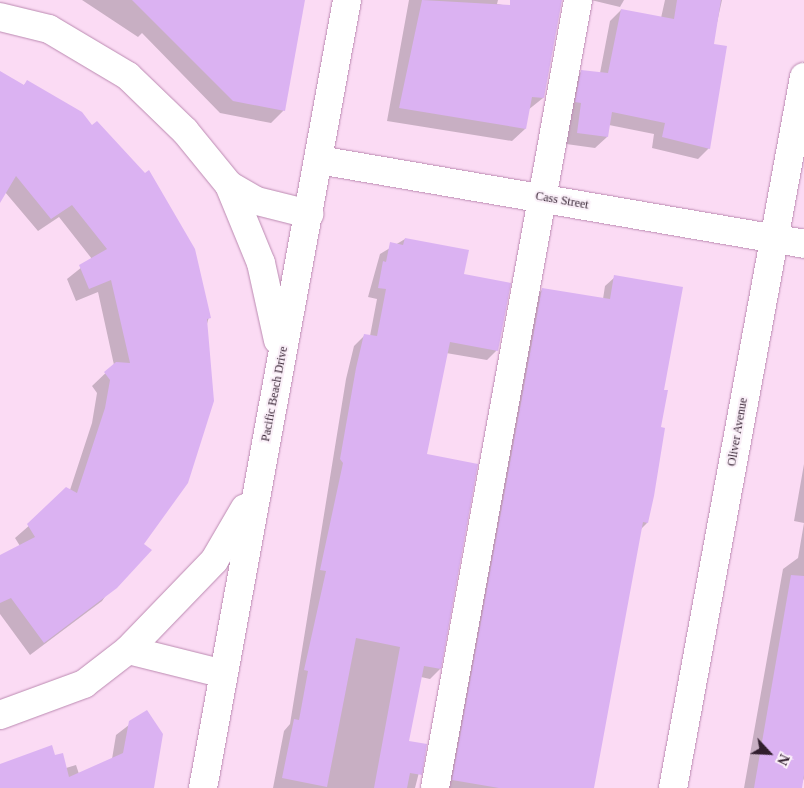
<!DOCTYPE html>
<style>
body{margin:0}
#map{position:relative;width:804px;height:788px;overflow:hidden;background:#fbdbf4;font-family:"Times New Roman",serif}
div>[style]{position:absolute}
.shadow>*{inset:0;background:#0003}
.building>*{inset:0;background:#dbb2f2}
.roads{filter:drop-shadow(0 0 1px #bb8ab1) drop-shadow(0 0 1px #bb8ab1)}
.minor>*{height:28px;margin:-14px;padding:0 14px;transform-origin:14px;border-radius:14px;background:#fff}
span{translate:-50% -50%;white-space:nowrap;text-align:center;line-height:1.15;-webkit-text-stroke:4px #faeff8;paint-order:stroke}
.street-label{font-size:12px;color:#311e2e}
.north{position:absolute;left:744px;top:728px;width:50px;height:50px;-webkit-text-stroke:4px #faeff8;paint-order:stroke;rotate:115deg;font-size:14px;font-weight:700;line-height:20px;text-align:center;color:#311e2e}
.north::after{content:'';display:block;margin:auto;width:18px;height:22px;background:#311e2e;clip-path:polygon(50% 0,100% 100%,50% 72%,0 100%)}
</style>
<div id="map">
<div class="shadow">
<i style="clip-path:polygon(82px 0,300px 0,284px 110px,271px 123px,220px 113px,142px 33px,138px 37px)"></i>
<i style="clip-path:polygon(409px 0,498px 0,497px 4px,558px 14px,543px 98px,528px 110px,525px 129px,512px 141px,387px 121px)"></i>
<i style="clip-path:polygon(591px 0,624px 0,620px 7px)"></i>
<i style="clip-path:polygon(665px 0,722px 0,712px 45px,709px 148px,698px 159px,652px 148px,654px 134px,609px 125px,607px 137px,595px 148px,566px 144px,570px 82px,582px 71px,600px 73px,610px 21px,621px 10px,661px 18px)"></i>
<i style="clip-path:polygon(0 73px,23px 86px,27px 82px,209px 317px,142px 544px,102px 601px,30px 655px,0 614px,0 557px,20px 546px,15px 538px,70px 490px,92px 423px,97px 393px,92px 386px,114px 365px,98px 292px,76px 301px,67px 279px,92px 259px,59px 217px,38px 231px,5px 192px,0 197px)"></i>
<i style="clip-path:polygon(405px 239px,463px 275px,497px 350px,487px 360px,446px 353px,426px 455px,440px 669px,430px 679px,421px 677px,408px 742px,426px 745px,415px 788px,273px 788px,284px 731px,290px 724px,346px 379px,354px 346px,365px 335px,370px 336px,377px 299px,368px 297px,380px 254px)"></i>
<i style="clip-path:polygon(615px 277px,663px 391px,647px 523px,640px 530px,593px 788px,444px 788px,533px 299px,542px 290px,603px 299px,605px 286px)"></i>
<i style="clip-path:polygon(804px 464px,804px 778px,800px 788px,744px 788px,783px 569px,798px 558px,804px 523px,794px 521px)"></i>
<i style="clip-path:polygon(147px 711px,162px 735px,153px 788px,0 788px,0 765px,54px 757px,66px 768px,76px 765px,79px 774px,112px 759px,116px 735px)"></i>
</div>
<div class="building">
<i style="clip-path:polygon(132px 0,305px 0,285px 111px,233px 101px)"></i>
<i style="clip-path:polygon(422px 0,510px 5px,510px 0,562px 0,544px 98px,532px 97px,526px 129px,399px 108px)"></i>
<i style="clip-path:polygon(677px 0,721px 0,714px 44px,727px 46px,710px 149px,662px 137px,665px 123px,612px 112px,608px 137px,577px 133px,581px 103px,575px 102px,581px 70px,608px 73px,621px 9px,674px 19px)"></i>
<i style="clip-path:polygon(0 71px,24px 85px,27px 80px,82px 112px,92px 125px,97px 121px,145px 173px,149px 170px,195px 249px,211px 318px,207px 319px,214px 401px,188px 483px,144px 544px,152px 550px,117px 588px,44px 643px,11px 598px,0 603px,0 555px,35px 537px,27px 524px,66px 487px,77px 493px,105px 408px,110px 380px,104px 372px,116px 362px,130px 363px,111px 280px,89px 289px,79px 265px,107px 249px,72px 205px,51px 219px,16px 176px,0 203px)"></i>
<i style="clip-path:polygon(405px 238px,469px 250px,464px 274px,511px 283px,498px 351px,450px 342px,427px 454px,478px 464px,441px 669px,424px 666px,409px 741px,427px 744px,422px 775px,410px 773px,407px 788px,374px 788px,400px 647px,356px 638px,327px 787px,282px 778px,294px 719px,299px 720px,308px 671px,304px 670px,326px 571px,320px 570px,343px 463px,340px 459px,356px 368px,364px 334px,377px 336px,386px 289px,378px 288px,383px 261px,386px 262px,390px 242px,403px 245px)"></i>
<i style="clip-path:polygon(614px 275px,683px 287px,664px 390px,668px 390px,661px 427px,665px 428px,654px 496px,648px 523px,643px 522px,594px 788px,499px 788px,452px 780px,542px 288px,610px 299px)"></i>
<i style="clip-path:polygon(791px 575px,804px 576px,804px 775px,802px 788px,754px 788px)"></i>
<i style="clip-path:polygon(147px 710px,163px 734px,154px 788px,0 788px,0 764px,52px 745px,55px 755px,63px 753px,69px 777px,123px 753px,129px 721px)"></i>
</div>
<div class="roads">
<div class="minor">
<i style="left:0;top:17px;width:50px;rotate:13.8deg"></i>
<i style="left:49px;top:29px;width:92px;rotate:30.7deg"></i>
<i style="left:128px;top:76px;width:79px;rotate:44deg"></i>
<i style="left:185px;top:131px;width:70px;rotate:50.8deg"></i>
<i style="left:229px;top:185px;width:32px;rotate:30deg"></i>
<i style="left:257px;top:201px;width:54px;rotate:14deg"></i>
<i style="left:319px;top:160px;width:492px;rotate:9.8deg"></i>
<i style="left:229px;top:185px;width:84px;rotate:67.7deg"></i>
<i style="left:261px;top:263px;width:79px;rotate:77.6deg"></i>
<i style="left:128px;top:650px;width:124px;rotate:-46deg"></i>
<i style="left:214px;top:561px;width:61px;rotate:-59.7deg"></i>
<i style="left:0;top:715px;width:90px;rotate:-20.3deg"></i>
<i style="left:84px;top:684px;width:56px;rotate:-37.7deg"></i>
<i style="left:128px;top:650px;width:95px;rotate:14deg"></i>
<i style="left:203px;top:788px;width:801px;rotate:-79.64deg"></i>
<i style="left:435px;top:788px;width:801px;rotate:-79.71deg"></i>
<i style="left:673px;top:788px;width:723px;rotate:-79.56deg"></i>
</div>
</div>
<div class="street-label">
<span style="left:562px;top:201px;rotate:10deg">Cass Street</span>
<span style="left:275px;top:394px;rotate:-79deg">Pacific Beach Drive</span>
<span style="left:738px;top:432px;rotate:-80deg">Oliver Avenue</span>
</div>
<div class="north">N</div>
</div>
